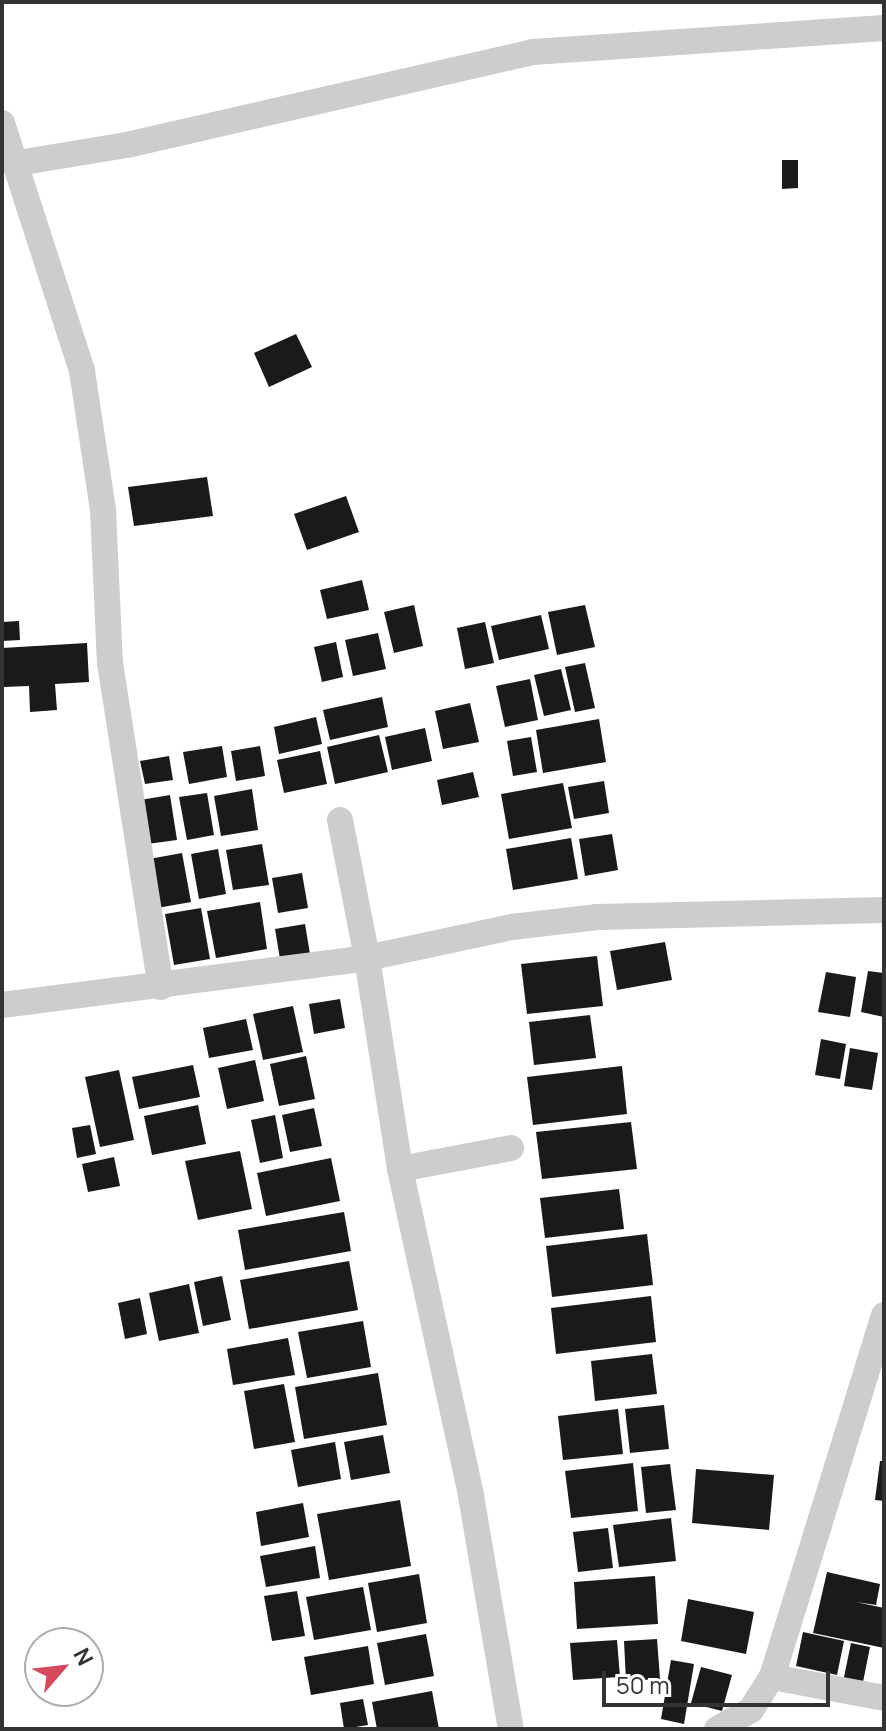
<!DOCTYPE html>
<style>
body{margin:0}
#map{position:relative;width:886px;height:1731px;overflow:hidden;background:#fff;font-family:Manrope,sans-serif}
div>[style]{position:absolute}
.building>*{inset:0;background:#1a1a1a}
.minor>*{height:26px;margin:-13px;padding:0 13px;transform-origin:13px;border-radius:13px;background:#cdcdcd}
span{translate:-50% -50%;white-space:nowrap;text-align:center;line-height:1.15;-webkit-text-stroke:8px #fff;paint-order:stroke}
.frame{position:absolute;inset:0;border:4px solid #333;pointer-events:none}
.north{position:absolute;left:24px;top:1627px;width:80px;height:80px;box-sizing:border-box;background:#fff;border:2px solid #adadad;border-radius:50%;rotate:62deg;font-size:22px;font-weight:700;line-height:32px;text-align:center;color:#333}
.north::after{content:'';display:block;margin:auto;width:28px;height:36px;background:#d5495e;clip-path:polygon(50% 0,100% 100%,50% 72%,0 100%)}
.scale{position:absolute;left:602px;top:1671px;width:228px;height:36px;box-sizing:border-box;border:4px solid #333;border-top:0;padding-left:10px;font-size:24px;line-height:28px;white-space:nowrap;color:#333;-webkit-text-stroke:6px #fff;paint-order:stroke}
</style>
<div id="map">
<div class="building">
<i style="clip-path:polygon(782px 160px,798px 160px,798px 188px,782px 189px)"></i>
<i style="clip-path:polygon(296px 334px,312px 367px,269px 387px,254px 353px)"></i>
<i style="clip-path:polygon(207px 477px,213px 516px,134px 526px,128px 487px)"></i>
<i style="clip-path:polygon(346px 496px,359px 532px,307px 550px,294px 514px)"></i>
<i style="clip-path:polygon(362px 580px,369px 610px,327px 619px,320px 590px)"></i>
<i style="clip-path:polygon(414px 605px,423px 646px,394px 653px,384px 612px)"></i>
<i style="clip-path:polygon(585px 605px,595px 647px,557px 655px,548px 612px)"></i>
<i style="clip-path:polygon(541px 615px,549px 649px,499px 660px,491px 626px)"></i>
<i style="clip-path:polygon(19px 621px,20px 640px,2px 641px,2px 622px)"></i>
<i style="clip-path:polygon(485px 622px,494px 663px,465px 669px,457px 628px)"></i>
<i style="clip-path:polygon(378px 633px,386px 669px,353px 676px,345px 640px)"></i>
<i style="clip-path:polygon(336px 642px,343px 677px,322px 682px,314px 647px)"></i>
<i style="clip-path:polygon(87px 643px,89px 682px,55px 684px,57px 710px,30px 712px,29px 686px,3px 687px,2px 648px)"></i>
<i style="clip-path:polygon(585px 663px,595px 708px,575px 712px,565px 667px)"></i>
<i style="clip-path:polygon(561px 669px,571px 710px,544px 716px,534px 675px)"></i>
<i style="clip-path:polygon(530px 679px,538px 720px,505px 727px,496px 686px)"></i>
<i style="clip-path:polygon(382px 697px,388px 727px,330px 740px,323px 710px)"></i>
<i style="clip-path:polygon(470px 703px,479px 742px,443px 749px,435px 711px)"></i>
<i style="clip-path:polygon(316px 717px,322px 744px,279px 754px,274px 727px)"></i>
<i style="clip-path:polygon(599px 719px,606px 762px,543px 773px,536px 730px)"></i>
<i style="clip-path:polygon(425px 728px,432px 761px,392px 770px,385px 737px)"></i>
<i style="clip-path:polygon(379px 735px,388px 772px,335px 784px,327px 747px)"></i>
<i style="clip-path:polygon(531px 737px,537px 772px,513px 776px,507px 741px)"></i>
<i style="clip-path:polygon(222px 746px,227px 777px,189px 784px,183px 752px)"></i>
<i style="clip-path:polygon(260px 746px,265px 776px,236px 781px,231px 751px)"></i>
<i style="clip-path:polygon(320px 751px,327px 784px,284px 793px,277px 760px)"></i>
<i style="clip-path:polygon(169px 756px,173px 780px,145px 784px,140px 761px)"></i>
<i style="clip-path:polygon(473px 772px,479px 797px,442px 805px,437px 780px)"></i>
<i style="clip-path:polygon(604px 781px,609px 813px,574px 819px,568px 787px)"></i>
<i style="clip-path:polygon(563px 783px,572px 828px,509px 839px,501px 794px)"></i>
<i style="clip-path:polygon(252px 789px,258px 830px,221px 836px,214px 796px)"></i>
<i style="clip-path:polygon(207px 793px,214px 835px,187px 840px,179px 797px)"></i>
<i style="clip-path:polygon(170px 795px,177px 840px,147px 844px,140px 800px)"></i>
<i style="clip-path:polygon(612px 834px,618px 870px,585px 876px,579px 839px)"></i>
<i style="clip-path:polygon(571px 838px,578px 879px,513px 890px,506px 849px)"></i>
<i style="clip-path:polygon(262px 844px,269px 885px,233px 890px,226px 850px)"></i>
<i style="clip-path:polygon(218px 849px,226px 894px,199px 899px,191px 854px)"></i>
<i style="clip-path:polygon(182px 853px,191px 902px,157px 908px,149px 859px)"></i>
<i style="clip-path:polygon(302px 873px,308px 908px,278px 913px,272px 878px)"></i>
<i style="clip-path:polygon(260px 902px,267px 949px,216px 958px,207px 911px)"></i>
<i style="clip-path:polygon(201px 908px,210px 959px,174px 965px,165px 914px)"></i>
<i style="clip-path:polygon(305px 924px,310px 954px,280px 959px,275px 929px)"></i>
<i style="clip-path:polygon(665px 942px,672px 980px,617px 990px,610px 951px)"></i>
<i style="clip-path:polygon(597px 956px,603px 1006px,527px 1014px,521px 964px)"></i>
<i style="clip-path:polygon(868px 971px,884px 973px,884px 1017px,861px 1012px)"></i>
<i style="clip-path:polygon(826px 972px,856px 977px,850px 1017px,818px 1012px)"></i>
<i style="clip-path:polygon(340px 999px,345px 1028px,314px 1034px,309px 1004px)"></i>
<i style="clip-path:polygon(293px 1006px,303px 1052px,263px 1060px,253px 1014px)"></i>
<i style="clip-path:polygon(590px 1015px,596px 1058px,534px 1065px,529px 1022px)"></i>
<i style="clip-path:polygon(246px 1019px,253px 1050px,209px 1058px,203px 1028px)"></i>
<i style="clip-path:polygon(821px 1039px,846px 1044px,840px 1079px,815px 1075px)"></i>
<i style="clip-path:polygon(850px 1048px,878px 1053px,872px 1090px,844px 1086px)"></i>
<i style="clip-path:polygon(306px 1056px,315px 1099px,279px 1106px,270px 1064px)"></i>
<i style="clip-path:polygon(255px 1060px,264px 1101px,227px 1109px,218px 1068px)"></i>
<i style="clip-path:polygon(193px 1065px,200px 1097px,139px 1109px,132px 1077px)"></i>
<i style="clip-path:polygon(622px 1066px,627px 1114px,533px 1125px,527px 1077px)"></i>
<i style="clip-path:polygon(119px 1070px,134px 1140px,100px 1147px,85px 1077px)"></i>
<i style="clip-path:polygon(198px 1105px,206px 1144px,152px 1155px,144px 1116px)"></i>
<i style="clip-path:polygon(314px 1108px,322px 1146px,290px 1152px,282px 1115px)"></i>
<i style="clip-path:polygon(275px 1115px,283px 1158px,260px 1163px,251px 1120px)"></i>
<i style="clip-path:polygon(631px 1122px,637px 1169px,542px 1179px,536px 1132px)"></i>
<i style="clip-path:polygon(90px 1125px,96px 1154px,77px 1158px,72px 1128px)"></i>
<i style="clip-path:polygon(240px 1151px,252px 1209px,198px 1220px,185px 1161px)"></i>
<i style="clip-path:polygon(114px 1157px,120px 1186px,88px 1192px,82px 1164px)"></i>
<i style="clip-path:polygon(331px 1158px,340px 1201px,266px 1216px,257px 1173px)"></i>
<i style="clip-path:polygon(619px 1189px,624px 1229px,545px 1238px,540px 1198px)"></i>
<i style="clip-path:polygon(344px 1212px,351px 1251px,245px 1270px,238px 1230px)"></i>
<i style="clip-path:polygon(647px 1234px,653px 1285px,552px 1297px,546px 1246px)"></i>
<i style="clip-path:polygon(349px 1261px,358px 1310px,249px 1329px,240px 1280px)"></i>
<i style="clip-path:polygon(222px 1276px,231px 1320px,203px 1326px,194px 1282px)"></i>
<i style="clip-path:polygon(189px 1284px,199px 1333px,159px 1341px,149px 1293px)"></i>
<i style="clip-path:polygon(651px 1296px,656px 1342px,556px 1354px,551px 1308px)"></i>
<i style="clip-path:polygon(140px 1298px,147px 1334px,125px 1339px,118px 1303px)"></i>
<i style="clip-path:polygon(363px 1321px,371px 1367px,307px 1378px,298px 1332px)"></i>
<i style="clip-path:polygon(288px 1338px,295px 1375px,233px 1385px,227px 1349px)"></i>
<i style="clip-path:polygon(652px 1354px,657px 1394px,595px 1401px,591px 1361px)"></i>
<i style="clip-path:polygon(378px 1373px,387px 1425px,304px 1439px,295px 1387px)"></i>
<i style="clip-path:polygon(284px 1384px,295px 1442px,254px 1449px,244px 1391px)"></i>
<i style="clip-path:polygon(664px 1405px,669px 1449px,630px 1453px,625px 1409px)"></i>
<i style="clip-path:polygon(618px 1409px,623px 1454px,563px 1460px,558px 1416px)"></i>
<i style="clip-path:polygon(383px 1435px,390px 1473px,351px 1480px,344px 1442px)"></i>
<i style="clip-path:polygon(335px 1442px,341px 1479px,298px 1487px,291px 1450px)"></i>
<i style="clip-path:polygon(880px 1461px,884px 1461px,884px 1501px,875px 1500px)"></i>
<i style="clip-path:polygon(633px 1463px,638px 1511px,571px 1518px,565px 1471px)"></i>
<i style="clip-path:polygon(670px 1464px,676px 1510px,646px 1513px,641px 1467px)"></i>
<i style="clip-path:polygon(696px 1469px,774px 1475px,769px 1530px,692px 1523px)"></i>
<i style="clip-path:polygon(400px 1500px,411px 1566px,329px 1580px,317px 1514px)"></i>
<i style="clip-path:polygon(303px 1503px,309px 1537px,261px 1546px,256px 1512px)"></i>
<i style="clip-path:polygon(671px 1518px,676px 1561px,619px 1567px,613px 1525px)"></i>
<i style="clip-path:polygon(608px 1528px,613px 1568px,578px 1572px,573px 1532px)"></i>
<i style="clip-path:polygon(315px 1546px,320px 1578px,266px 1587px,260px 1556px)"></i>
<i style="clip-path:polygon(827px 1572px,880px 1584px,876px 1605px,856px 1602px,884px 1608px,884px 1648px,813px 1633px)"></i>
<i style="clip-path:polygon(419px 1574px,427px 1623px,377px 1632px,368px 1583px)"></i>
<i style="clip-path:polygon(655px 1576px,658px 1624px,577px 1629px,574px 1582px)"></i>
<i style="clip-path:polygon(363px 1587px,371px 1630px,314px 1640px,306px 1597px)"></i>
<i style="clip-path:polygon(297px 1591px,305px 1636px,272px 1641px,264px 1596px)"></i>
<i style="clip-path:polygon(688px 1599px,754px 1612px,746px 1654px,681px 1641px)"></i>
<i style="clip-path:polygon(803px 1632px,844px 1641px,837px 1675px,796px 1666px)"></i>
<i style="clip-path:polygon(426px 1634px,434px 1676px,385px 1685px,377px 1643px)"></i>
<i style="clip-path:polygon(657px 1639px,660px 1679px,626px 1681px,624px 1641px)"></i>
<i style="clip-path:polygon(617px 1640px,620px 1677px,573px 1680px,570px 1643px)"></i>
<i style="clip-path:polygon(851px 1643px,870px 1647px,862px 1687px,843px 1682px)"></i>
<i style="clip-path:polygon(368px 1646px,374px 1684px,311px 1695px,304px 1657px)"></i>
<i style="clip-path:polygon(671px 1660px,694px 1664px,684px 1724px,661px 1719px)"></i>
<i style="clip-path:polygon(701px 1667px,732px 1675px,722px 1711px,691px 1703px)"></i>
<i style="clip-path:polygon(432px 1691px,439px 1729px,377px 1729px,372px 1702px)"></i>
<i style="clip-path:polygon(363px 1699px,368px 1725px,344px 1729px,340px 1703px)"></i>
</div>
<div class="minor">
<i style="left:2px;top:123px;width:261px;rotate:72.1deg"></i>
<i style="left:82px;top:371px;width:141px;rotate:81.4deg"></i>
<i style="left:103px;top:510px;width:153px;rotate:87.4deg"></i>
<i style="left:110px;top:663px;width:328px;rotate:81.1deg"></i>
<i style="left:18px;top:163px;width:110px;rotate:-9.4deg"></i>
<i style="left:127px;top:145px;width:417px;rotate:-12.9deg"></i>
<i style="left:533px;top:52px;width:352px;rotate:-3.9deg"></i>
<i style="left:340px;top:820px;width:141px;rotate:78.9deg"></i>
<i style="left:367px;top:958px;width:148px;rotate:-12.1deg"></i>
<i style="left:512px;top:927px;width:86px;rotate:-6.7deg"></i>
<i style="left:597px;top:917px;width:287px;rotate:-1.4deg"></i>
<i style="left:2px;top:1005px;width:368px;rotate:-7.3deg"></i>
<i style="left:367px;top:958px;width:214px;rotate:81.1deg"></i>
<i style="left:400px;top:1169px;width:335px;rotate:77.7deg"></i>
<i style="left:471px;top:1496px;width:236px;rotate:80.3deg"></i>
<i style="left:400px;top:1169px;width:113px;rotate:-10.7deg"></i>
<i style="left:772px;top:1677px;width:114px;rotate:10.6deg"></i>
<i style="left:717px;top:1729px;width:39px;rotate:-29deg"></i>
<i style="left:751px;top:1710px;width:39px;rotate:-58deg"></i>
<i style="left:772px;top:1677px;width:379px;rotate:-72.8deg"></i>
</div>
<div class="frame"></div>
<div class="north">N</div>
<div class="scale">50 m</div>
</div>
